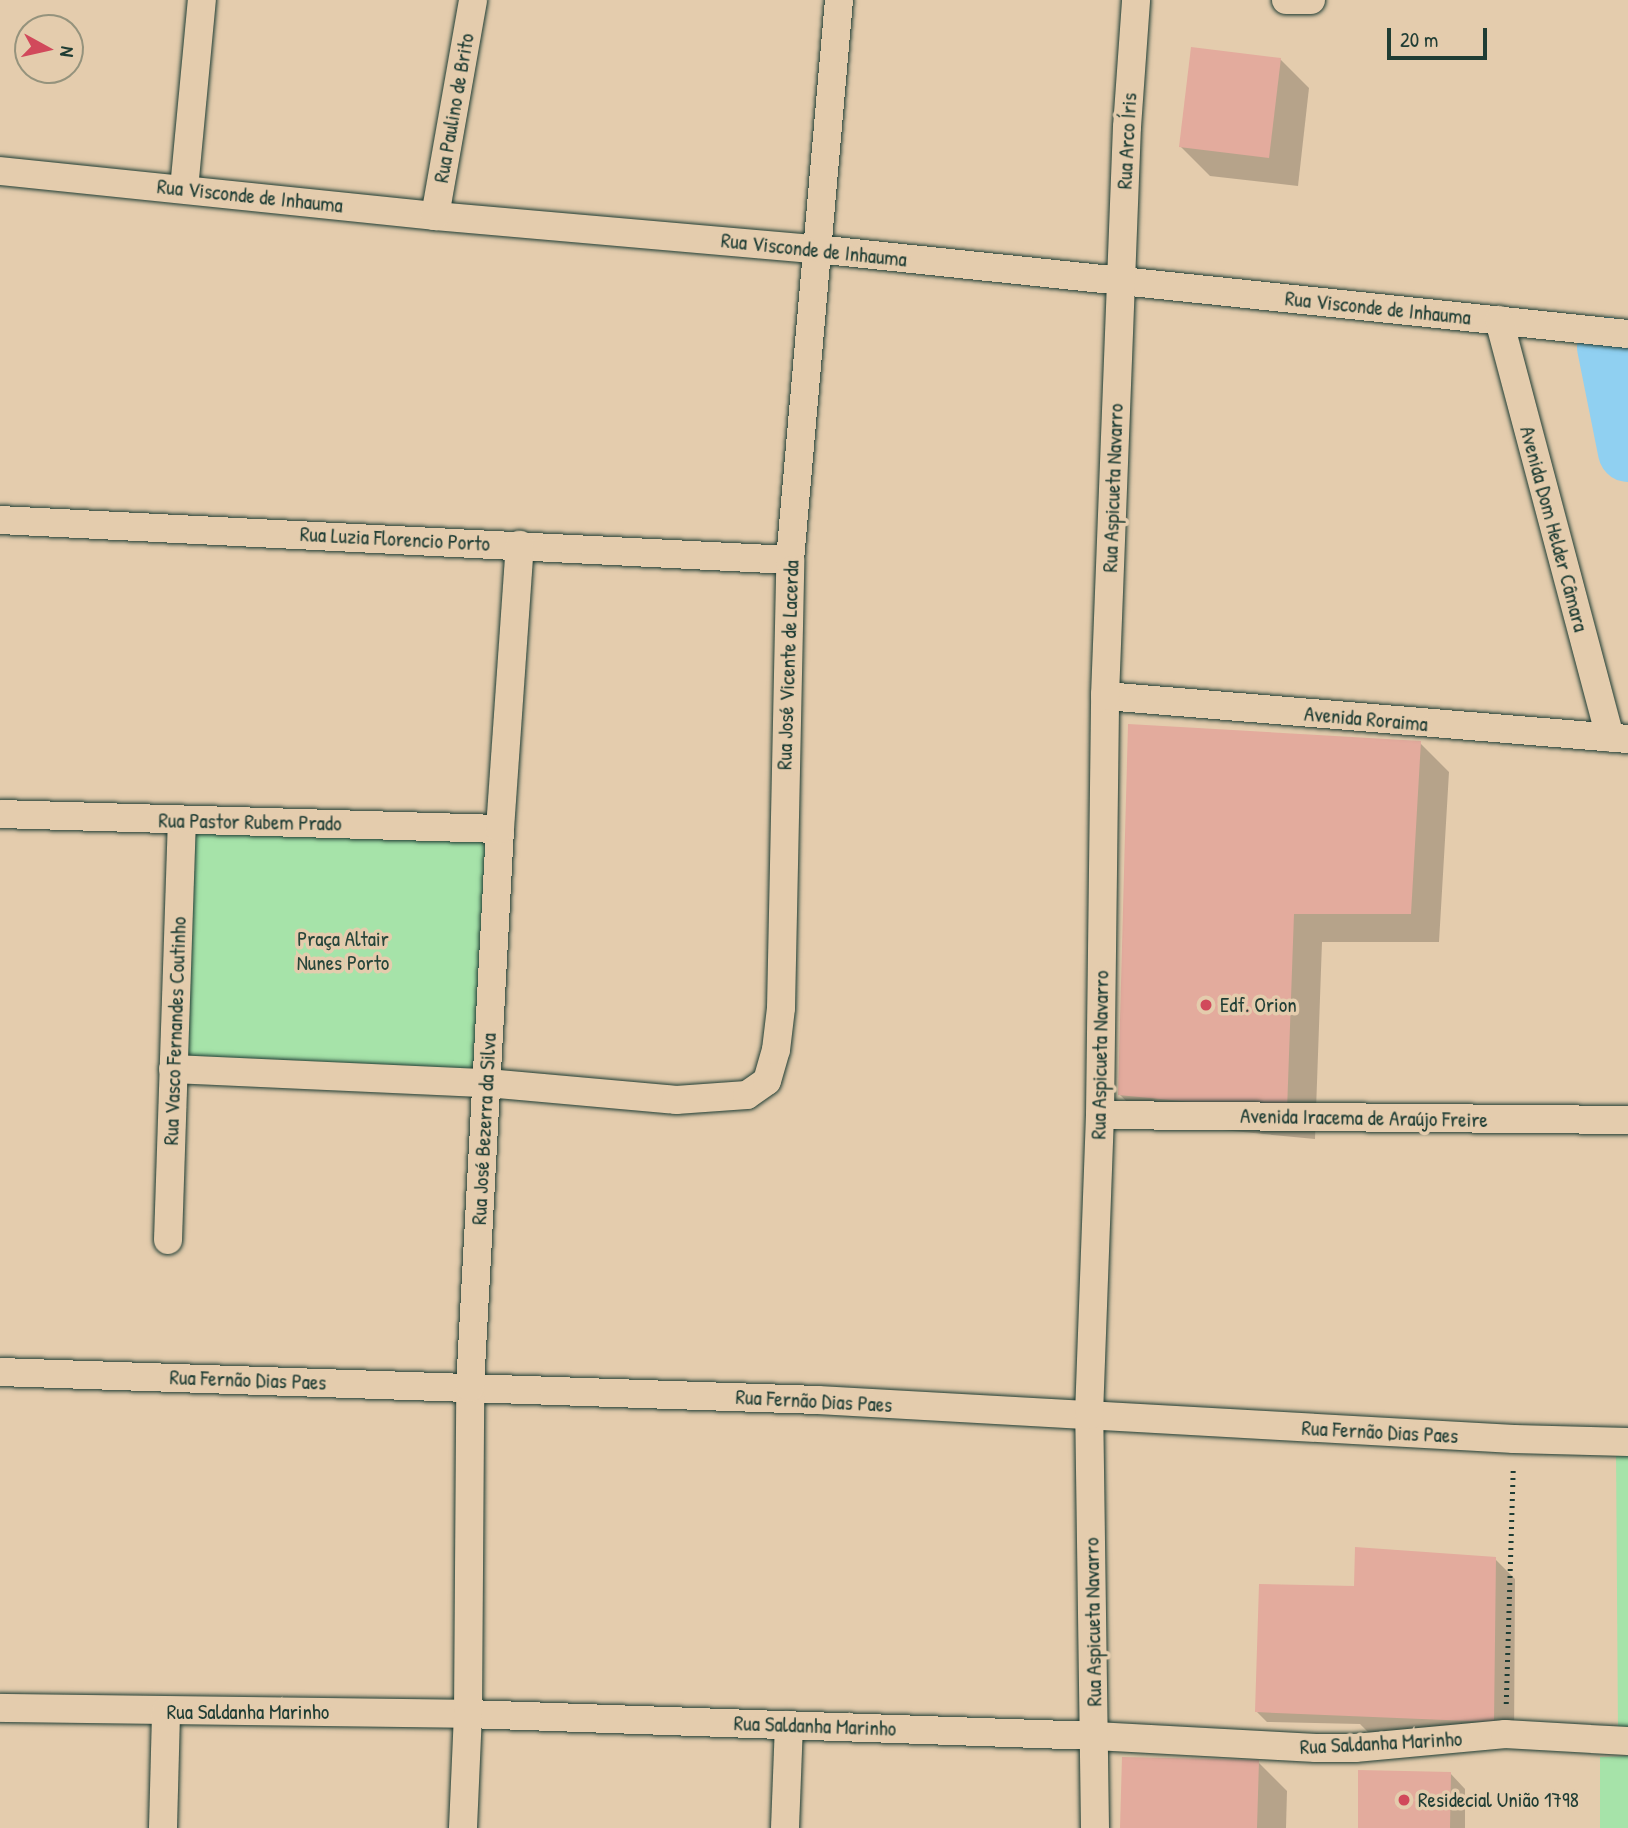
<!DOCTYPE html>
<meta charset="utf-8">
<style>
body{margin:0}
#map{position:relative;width:1628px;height:1828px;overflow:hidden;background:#e4ccad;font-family:"Patrick Hand",sans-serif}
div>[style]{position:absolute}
.green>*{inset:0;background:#a6e3a9}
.shadow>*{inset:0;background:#0003}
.river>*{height:60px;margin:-30px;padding:0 30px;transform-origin:30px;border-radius:30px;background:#90d0f1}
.building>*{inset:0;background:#e3ab9d}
.path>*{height:4.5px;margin-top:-2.25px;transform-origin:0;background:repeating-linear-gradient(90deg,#1f3d34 0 2px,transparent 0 7px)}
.roads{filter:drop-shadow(0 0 2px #1f3d34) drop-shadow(0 0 2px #1f3d34)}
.street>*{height:28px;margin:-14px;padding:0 14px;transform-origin:14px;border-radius:14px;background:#e4ccad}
.dots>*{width:19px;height:19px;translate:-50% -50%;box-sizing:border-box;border:4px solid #e4ccad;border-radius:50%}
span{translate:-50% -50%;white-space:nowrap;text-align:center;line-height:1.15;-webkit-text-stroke:7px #e4ccad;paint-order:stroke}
.street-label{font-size:21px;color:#1f3d34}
.park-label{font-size:21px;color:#26453a}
.poi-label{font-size:21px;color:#1f3d34}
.left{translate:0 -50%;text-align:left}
.north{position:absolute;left:14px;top:14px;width:70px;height:70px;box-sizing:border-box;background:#e4ccad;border:2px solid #95937d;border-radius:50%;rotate:98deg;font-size:19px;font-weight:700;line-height:28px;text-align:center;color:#1f3d34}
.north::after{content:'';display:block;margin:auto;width:24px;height:32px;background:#d1495b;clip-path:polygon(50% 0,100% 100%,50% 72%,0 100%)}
.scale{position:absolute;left:1387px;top:28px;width:100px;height:32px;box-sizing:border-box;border:4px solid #1f3d34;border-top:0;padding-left:9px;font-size:21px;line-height:24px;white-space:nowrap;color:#1f3d34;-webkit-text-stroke:5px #e4ccad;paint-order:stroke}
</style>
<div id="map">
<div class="green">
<i style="clip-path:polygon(182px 821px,500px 829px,487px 1083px,173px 1069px)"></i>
<i style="clip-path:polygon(1616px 1450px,1628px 1451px,1628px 1733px,1618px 1733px)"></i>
<i style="clip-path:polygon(1628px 1756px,1628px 1828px,1600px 1828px,1600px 1757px)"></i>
</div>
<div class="shadow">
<i style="clip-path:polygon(1280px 59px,1309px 88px,1298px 186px,1210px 176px,1181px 147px)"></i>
<i style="clip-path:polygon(1420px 743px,1449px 772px,1439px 942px,1322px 942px,1315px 1139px,1149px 1123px,1120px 1095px)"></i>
<i style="clip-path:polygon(1495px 1559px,1515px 1579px,1514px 1741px,1370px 1734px,1360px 1724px,1267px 1722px,1257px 1712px,1355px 1588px)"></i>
<i style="clip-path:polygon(1258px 1762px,1287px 1791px,1286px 1828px,1122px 1828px)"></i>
<i style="clip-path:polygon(1450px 1773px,1465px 1789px,1465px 1828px,1359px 1828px)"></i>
</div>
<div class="river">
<i style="left:1607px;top:347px;width:107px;rotate:78.7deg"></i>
</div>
<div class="building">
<i style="clip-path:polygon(1191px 47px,1281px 58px,1269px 158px,1179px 147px)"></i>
<i style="clip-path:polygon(1128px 724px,1421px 741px,1411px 914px,1294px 914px,1287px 1111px,1118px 1095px)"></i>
<i style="clip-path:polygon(1355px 1547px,1496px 1557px,1494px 1722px,1255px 1712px,1259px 1584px,1354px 1586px)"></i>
<i style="clip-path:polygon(1122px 1757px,1259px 1760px,1257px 1828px,1120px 1828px)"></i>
<i style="clip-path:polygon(1358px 1770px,1451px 1772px,1450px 1828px,1358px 1828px)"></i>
</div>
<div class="path">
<i style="left:1506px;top:1704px;width:236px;rotate:-88.3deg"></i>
</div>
<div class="roads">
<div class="street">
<i style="left:1286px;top:0;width:25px"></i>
<i style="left:0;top:171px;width:437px;rotate:5.9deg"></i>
<i style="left:435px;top:216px;width:382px;rotate:5deg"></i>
<i style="left:816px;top:249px;width:816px;rotate:5.98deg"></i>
<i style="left:184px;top:189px;width:190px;rotate:-84.6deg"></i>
<i style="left:435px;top:216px;width:219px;rotate:-80deg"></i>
<i style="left:1499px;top:320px;width:432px;rotate:75.1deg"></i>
<i style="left:0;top:520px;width:791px;rotate:2.9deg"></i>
<i style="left:1105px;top:696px;width:525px;rotate:4.7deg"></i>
<i style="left:0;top:814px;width:500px;rotate:1.72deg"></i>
<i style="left:173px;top:1069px;width:314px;rotate:2.6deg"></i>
<i style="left:487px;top:1083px;width:190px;rotate:5.1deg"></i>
<i style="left:676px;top:1100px;width:71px;rotate:-4deg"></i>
<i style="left:747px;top:1095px;width:24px;rotate:-35deg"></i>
<i style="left:767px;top:1081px;width:32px;rotate:-74deg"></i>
<i style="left:776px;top:1050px;width:42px;rotate:-83.2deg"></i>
<i style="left:781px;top:1008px;width:448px;rotate:-88.8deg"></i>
<i style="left:790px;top:560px;width:562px;rotate:-85deg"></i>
<i style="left:1100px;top:1115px;width:528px;rotate:0.54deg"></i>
<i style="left:168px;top:1240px;width:419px;rotate:-88.1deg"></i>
<i style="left:0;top:1372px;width:818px;rotate:1.96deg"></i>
<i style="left:818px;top:1400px;width:697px;rotate:3.21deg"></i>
<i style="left:1514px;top:1439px;width:114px;rotate:1.5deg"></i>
<i style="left:0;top:1708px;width:468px;rotate:0.7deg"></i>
<i style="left:468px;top:1714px;width:627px;rotate:2.01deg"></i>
<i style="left:1095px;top:1736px;width:221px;rotate:3.1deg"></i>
<i style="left:1316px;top:1748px;width:39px"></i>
<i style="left:1355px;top:1748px;width:151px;rotate:-5.3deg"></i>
<i style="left:1505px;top:1734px;width:123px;rotate:3.3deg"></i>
<i style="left:163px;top:1828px;width:117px;rotate:-88.5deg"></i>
<i style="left:463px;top:1828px;width:114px;rotate:-87.5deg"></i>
<i style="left:468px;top:1714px;width:327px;rotate:-89.6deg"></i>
<i style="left:470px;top:1387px;width:559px;rotate:-86.92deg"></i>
<i style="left:500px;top:829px;width:285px;rotate:-86deg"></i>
<i style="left:785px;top:1828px;width:103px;rotate:-87.8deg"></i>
<i style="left:1095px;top:1828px;width:413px;rotate:-90.8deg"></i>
<i style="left:1089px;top:1415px;width:300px;rotate:-87.9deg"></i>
<i style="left:1100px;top:1115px;width:419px;rotate:-89.3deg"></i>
<i style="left:1105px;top:696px;width:569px;rotate:-87.79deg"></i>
<i style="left:1127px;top:127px;width:127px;rotate:-85.9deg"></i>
</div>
</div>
<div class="dots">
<i style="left:1206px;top:1005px;background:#d1495b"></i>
<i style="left:1404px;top:1800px;background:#d1495b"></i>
</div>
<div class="street-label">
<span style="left:454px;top:108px;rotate:-80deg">Rua Paulino de Brito</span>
<span style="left:1127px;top:141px;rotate:-87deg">Rua Arco Íris</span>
<span style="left:250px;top:196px;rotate:6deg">Rua Visconde de Inhauma</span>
<span style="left:814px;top:250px;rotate:6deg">Rua Visconde de Inhauma</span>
<span style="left:1378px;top:308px;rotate:6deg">Rua Visconde de Inhauma</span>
<span style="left:1113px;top:488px;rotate:-88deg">Rua Aspicueta Navarro</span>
<span style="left:1554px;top:529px;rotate:75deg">Avenida Dom Helder Câmara</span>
<span style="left:395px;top:539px;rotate:3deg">Rua Luzia Florencio Porto</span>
<span style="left:788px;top:665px;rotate:-88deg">Rua José Vicente de Lacerda</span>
<span style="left:1366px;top:719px;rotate:5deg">Avenida Roraima</span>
<span style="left:250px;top:822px;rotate:1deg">Rua Pastor Rubem Prado</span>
<span style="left:175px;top:1031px;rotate:-88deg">Rua Vasco Fernandes Coutinho</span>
<span style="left:1100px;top:1055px;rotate:-89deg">Rua Aspicueta Navarro</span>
<span style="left:1364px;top:1118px;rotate:1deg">Avenida Iracema de Araújo Freire</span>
<span style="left:484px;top:1129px;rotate:-87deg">Rua José Bezerra da Silva</span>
<span style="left:248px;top:1380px;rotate:2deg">Rua Fernão Dias Paes</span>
<span style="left:814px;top:1401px;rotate:3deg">Rua Fernão Dias Paes</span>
<span style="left:1380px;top:1432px;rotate:3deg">Rua Fernão Dias Paes</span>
<span style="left:1093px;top:1622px;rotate:-91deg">Rua Aspicueta Navarro</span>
<span style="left:248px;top:1712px">Rua Saldanha Marinho</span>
<span style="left:815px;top:1726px;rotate:2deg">Rua Saldanha Marinho</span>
<span style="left:1381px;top:1743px;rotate:-3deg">Rua Saldanha Marinho</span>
</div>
<div class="park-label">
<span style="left:343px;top:951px">Praça Altair<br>Nunes Porto</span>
</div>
<div class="poi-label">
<span class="left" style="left:1220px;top:1005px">Edf. Orion</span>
<span class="left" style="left:1418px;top:1800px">Residecial União 1798</span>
</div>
<div class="north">N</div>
<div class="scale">20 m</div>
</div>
